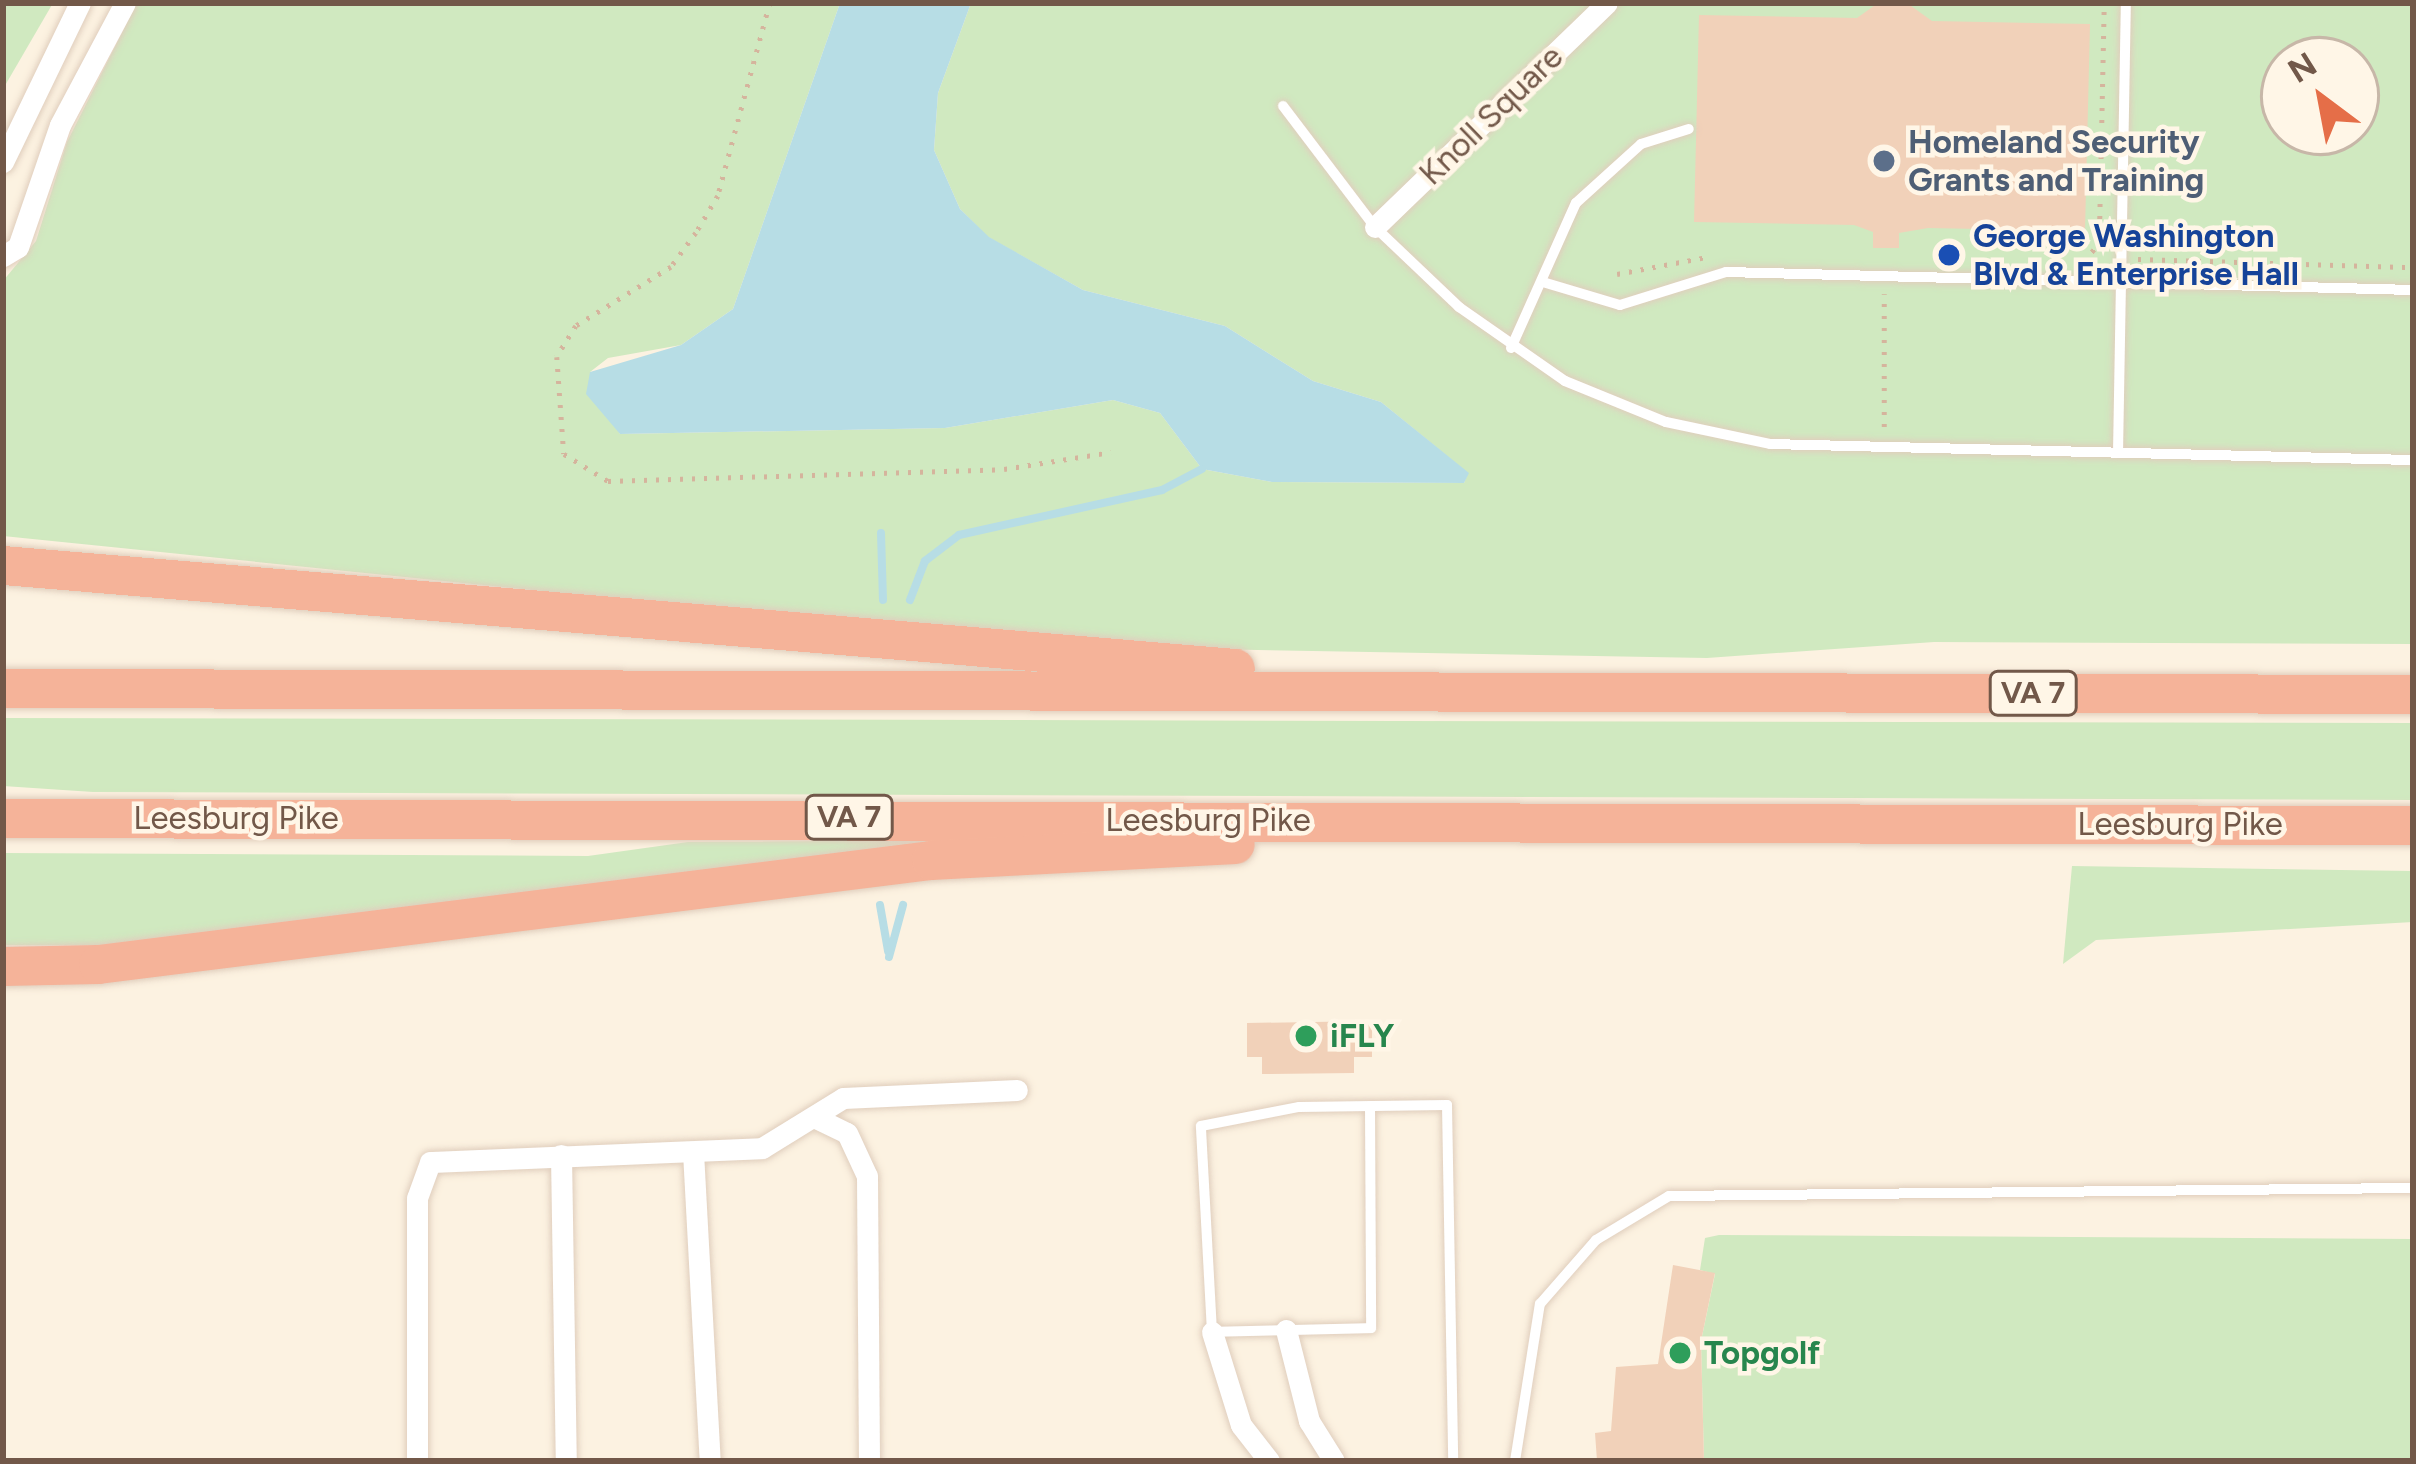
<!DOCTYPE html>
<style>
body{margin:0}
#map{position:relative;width:2416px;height:1464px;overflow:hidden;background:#fcf2e1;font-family:Figtree,sans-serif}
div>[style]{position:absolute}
.green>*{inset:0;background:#d0e9c0}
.water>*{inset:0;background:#b7dde5}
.stream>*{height:8px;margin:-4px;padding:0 4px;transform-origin:4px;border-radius:4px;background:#b7dde5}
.building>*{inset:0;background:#f1d1b9}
.path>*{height:4.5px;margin-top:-2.25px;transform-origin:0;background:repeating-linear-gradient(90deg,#d5b49d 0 3px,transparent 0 12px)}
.roads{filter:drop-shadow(0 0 3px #e0cebd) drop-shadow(0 0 3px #e0cebd)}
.service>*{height:10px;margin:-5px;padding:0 5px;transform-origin:5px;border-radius:5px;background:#fff}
.minor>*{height:21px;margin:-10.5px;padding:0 10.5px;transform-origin:10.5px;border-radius:10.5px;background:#fff}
.motorway>*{height:39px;margin:-19.5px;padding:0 19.5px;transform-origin:19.5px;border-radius:19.5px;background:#f5b399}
.dots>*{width:33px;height:33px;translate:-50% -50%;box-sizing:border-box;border:6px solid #fff6e7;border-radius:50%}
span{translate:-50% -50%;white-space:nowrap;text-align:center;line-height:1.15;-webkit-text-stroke:9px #fff6e7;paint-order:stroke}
.shield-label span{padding:3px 9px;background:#fff6e7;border:3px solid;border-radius:9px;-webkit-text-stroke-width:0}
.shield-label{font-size:30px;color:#725849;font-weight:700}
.street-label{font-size:33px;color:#725849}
.service-label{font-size:33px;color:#4e5e75;font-weight:700}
.left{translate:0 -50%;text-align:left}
.transit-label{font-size:33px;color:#164399;font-weight:700}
.leisure-label{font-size:33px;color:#27864d;font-weight:700}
.frame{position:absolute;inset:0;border:6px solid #725849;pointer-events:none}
.north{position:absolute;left:2260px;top:36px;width:120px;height:120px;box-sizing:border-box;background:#fff6e7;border:3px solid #c7b7a8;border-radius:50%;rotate:328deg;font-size:33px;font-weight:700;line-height:48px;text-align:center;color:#725849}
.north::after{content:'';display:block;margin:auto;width:42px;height:54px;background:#e56e48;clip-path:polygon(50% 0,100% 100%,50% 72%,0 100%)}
</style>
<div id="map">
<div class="green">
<i style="clip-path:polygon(3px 3px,53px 3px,3px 89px)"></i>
<i style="clip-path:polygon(evenodd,137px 3px,840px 3px,733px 309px,681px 345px,608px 358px,590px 372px,620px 434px,945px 428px,1113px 400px,1160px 413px,1202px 469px,1272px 482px,1464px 483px,1468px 473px,1381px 402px,1313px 381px,1225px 326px,1083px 290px,988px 237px,960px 209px,934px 150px,938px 93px,971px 3px,2413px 3px,2413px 644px,1934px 642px,1707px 658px,1089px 647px,3px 536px,3px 281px,36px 241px,67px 142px,137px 3px,2284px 60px,2356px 60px,2356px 132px,2284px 132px,2284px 60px)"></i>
<i style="clip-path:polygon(3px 718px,2413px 723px,2413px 800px,93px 792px,3px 786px)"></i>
<i style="clip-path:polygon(961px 840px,104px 945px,3px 945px,3px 853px,588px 856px,688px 842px)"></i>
<i style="clip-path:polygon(2072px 866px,2413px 871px,2413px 922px,2096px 940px,2063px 964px)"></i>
<i style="clip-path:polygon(1719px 1235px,2413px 1239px,2413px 1461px,1704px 1461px,1701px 1341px,1715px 1274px,1700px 1270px,1705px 1238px)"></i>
</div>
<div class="water">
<i style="clip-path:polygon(840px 3px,971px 3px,938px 93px,934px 150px,960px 209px,989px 237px,1083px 290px,1225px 326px,1313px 381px,1381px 402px,1469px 473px,1464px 483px,1272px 482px,1202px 469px,1160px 413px,1113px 400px,945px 428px,620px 434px,586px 394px,590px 372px,681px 345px,733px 309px)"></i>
</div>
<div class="stream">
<i style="left:881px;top:533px;width:67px;rotate:88.3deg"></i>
<i style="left:910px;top:600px;width:42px;rotate:-69deg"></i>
<i style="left:925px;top:561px;width:43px;rotate:-37.4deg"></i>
<i style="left:959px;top:535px;width:208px;rotate:-12.5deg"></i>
<i style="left:1162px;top:490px;width:45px;rotate:-27.7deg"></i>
<i style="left:880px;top:905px;width:47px;rotate:80.1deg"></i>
<i style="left:889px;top:957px;width:54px;rotate:-74.9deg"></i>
</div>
<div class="building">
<i style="clip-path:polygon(1878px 3px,1907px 3px,1932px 21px,2090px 24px,2085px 231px,1928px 228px,1899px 233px,1899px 248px,1873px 248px,1873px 232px,1854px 225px,1694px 222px,1699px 15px,1857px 18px)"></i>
<i style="clip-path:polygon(1372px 1021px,1372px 1057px,1354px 1057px,1354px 1073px,1262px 1074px,1262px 1057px,1247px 1057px,1247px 1023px)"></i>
<i style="clip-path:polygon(1673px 1265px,1715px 1273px,1701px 1341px,1704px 1461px,1597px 1461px,1595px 1433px,1611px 1431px,1616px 1367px,1658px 1364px)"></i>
</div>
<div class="path">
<i style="left:770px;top:3px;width:200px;rotate:105.1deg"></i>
<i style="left:718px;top:196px;width:43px;rotate:120.7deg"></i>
<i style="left:696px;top:233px;width:42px;rotate:126.3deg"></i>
<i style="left:671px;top:267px;width:112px;rotate:148.2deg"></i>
<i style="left:576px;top:326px;width:36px;rotate:122deg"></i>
<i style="left:557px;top:357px;width:97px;rotate:85.9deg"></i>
<i style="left:564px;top:454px;width:52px;rotate:31.5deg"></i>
<i style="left:608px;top:481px;width:396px;rotate:-1.7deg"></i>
<i style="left:1004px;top:469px;width:108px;rotate:-9deg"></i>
<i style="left:2138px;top:259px;width:275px;rotate:1.7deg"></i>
<i style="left:2084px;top:261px;width:23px;rotate:-50deg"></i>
<i style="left:2099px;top:243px;width:240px;rotate:-88.8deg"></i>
<i style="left:1617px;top:274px;width:92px;rotate:-10.7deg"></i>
<i style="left:1884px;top:427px;width:133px;rotate:-90deg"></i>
</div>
<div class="roads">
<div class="service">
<i style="left:1283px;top:106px;width:152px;rotate:52.8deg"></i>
<i style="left:1375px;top:227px;width:116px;rotate:43.6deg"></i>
<i style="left:1459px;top:307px;width:129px;rotate:34.9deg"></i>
<i style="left:1565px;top:381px;width:109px;rotate:22.1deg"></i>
<i style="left:1666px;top:422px;width:106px;rotate:11.9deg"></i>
<i style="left:1770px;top:444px;width:643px;rotate:1.43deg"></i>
<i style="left:1546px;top:283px;width:77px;rotate:16.6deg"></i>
<i style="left:1620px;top:305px;width:111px;rotate:-17.3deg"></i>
<i style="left:1726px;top:272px;width:687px;rotate:1.5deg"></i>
<i style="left:1511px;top:348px;width:159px;rotate:-65.9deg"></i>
<i style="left:1576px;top:203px;width:88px;rotate:-42.2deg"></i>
<i style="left:1641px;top:144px;width:50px;rotate:-17.4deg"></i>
<i style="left:2118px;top:453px;width:450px;rotate:-89deg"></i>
<i style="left:1370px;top:1106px;width:222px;rotate:89.7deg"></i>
<i style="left:1371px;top:1328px;width:159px;rotate:178.6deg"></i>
<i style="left:1212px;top:1332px;width:206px;rotate:-93.1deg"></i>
<i style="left:1201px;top:1126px;width:100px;rotate:-11deg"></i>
<i style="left:1299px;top:1107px;width:148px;rotate:-0.8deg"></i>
<i style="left:1447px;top:1105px;width:356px;rotate:89deg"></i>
<i style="left:1515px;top:1461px;width:159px;rotate:-81deg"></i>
<i style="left:1540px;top:1304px;width:85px;rotate:-48.8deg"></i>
<i style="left:1596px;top:1240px;width:85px;rotate:-31.1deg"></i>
<i style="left:1669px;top:1196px;width:744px;rotate:-0.62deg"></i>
</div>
<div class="minor">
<i style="left:3px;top:162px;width:177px;rotate:-64.2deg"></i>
<i style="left:1375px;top:227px;width:322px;rotate:-44deg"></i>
<i style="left:3px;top:256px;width:17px;rotate:-31deg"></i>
<i style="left:18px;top:247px;width:129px;rotate:-71deg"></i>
<i style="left:60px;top:125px;width:138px;rotate:-62deg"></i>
<i style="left:816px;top:1118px;width:34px;rotate:26deg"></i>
<i style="left:847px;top:1133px;width:47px;rotate:65.1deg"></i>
<i style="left:867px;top:1176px;width:285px;rotate:89.6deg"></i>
<i style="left:693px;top:1152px;width:309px;rotate:86.9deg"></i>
<i style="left:561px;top:1155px;width:306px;rotate:89.1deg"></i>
<i style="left:1286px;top:1330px;width:94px;rotate:75.8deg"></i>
<i style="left:1309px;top:1421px;width:47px;rotate:58deg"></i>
<i style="left:1212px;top:1332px;width:97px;rotate:72.7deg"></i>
<i style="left:1241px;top:1425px;width:46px;rotate:52.1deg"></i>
<i style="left:417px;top:1461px;width:263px;rotate:-90deg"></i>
<i style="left:417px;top:1198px;width:38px;rotate:-70deg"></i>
<i style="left:430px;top:1162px;width:332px;rotate:-2.4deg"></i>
<i style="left:762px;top:1148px;width:95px;rotate:-31.7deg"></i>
<i style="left:843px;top:1098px;width:174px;rotate:-2.6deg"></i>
</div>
<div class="motorway">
<i style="left:3px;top:565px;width:1236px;rotate:4.78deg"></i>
<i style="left:3px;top:688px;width:2410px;rotate:0.14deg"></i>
<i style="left:3px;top:818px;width:2410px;rotate:0.17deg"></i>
<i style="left:3px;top:966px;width:95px;rotate:-1.2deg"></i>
<i style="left:98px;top:964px;width:839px;rotate:-7.12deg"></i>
<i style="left:931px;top:860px;width:304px;rotate:-3deg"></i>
</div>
</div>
<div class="dots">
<i style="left:1884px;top:161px;background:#5c6f8a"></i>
<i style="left:1949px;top:255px;background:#1a4fb4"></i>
<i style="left:1306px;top:1036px;background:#2e9e5b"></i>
<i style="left:1680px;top:1353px;background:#2e9e5b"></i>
</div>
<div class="shield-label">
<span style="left:2033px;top:693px">VA 7</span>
<span style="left:849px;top:817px">VA 7</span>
</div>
<div class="street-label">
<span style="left:1491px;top:115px;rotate:-44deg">Knoll Square</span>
<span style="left:236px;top:818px">Leesburg Pike</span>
<span style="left:1208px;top:820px">Leesburg Pike</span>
<span style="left:2180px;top:824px">Leesburg Pike</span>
</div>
<div class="service-label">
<span class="left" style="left:1908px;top:161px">Homeland Security<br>Grants and Training</span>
</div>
<div class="transit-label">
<span class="left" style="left:1973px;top:255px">George Washington<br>Blvd &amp; Enterprise Hall</span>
</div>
<div class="leisure-label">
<span class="left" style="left:1330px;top:1036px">iFLY</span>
<span class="left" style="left:1704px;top:1353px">Topgolf</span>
</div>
<div class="frame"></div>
<div class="north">N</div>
</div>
